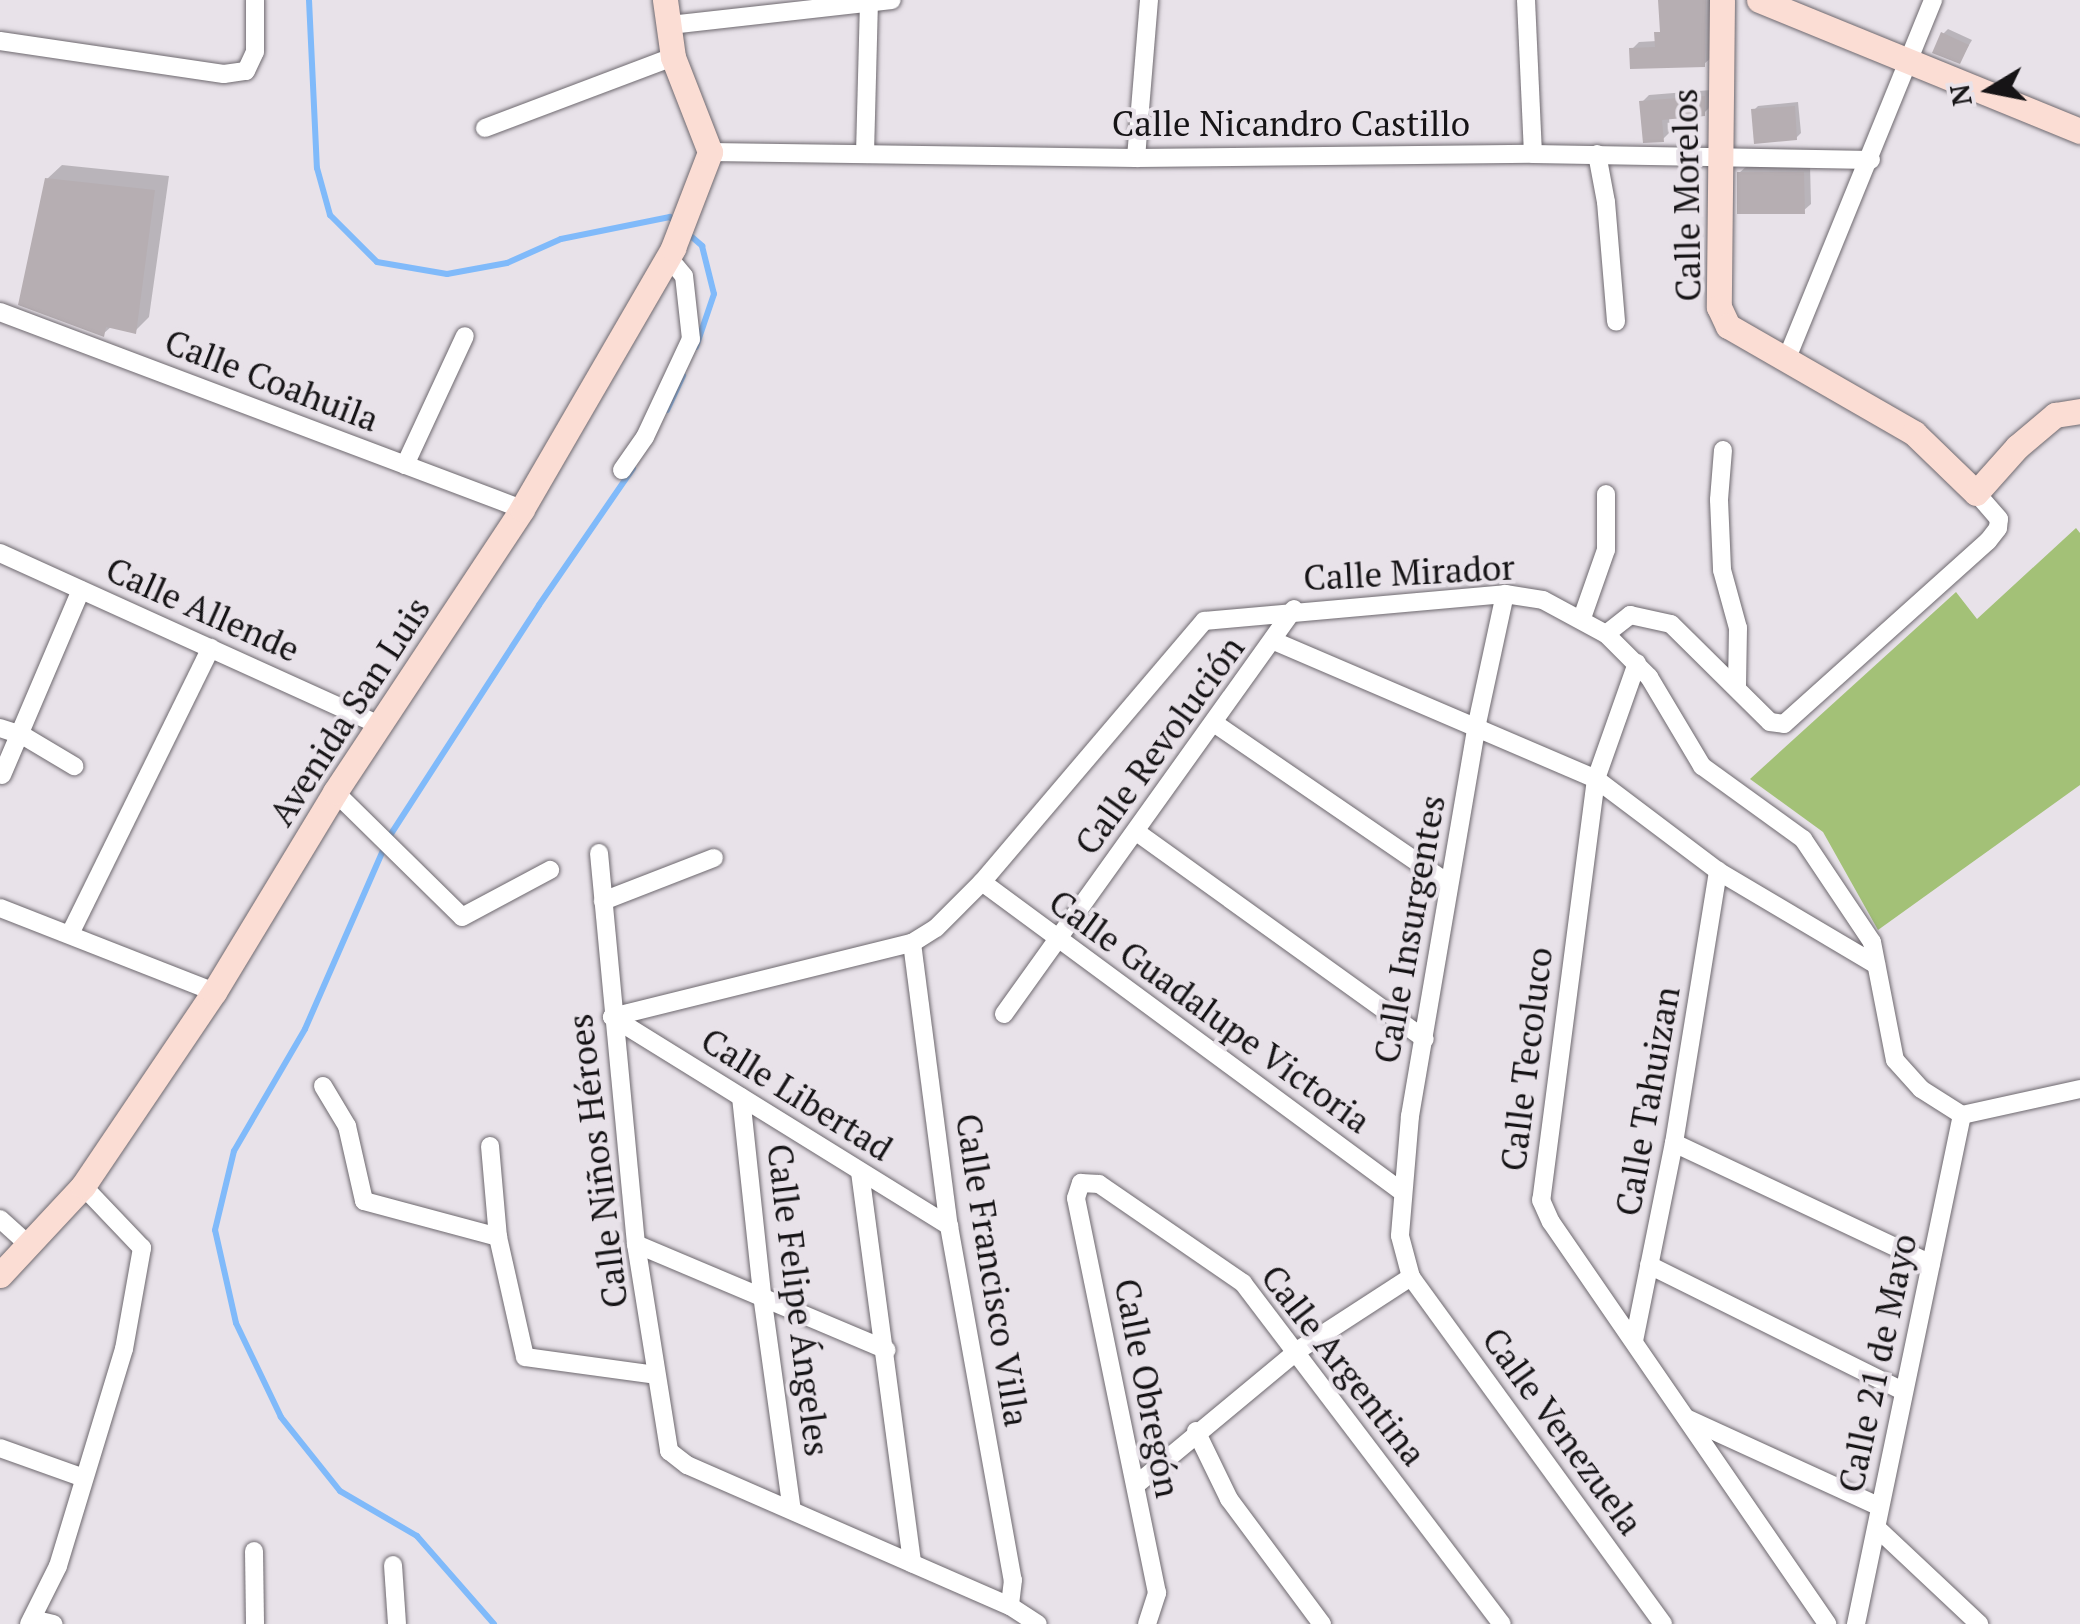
<!DOCTYPE html>
<meta charset="utf-8">
<style>
body{margin:0}
#map{position:relative;width:2080px;height:1624px;overflow:hidden;background:#e8e2e9;font-family:"PT Serif",serif}
div>[style]{position:absolute}
.green>*{inset:0;background:#a3c177}
.shadow>*{inset:0;background:#0003}
.stream>*{height:6px;margin:-3px;padding:0 3px;transform-origin:3px;border-radius:3px;background:#80bafa}
.building>*{inset:0;background:#b6aeb2}
.roads{filter:drop-shadow(0 0 2px #6e696f) drop-shadow(0 0 2px #6e696f)}
.street>*{height:18px;margin:-9px;padding:0 9px;transform-origin:9px;border-radius:9px;background:#fff}
.secondary>*{height:25px;margin:-12.5px;padding:0 12.5px;transform-origin:12.5px;border-radius:12.5px;background:#fbddd4}
span{translate:-50% -50%;white-space:nowrap;text-align:center;line-height:1.15;-webkit-text-stroke:8px #e8e2e9;paint-order:stroke}
.street-label{font-size:35px;color:#161416}
.north{position:absolute;left:1940px;top:40px;width:100px;height:100px;-webkit-text-stroke:8px #e8e2e9;paint-order:stroke;rotate:260deg;font-size:28px;font-weight:700;line-height:40px;text-align:center;color:#161416}
.north::after{content:'';display:block;margin:auto;width:35px;height:45px;background:#161416;clip-path:polygon(50% 0,100% 100%,50% 72%,0 100%)}
</style>
<div id="map">
<div class="green">
<i style="clip-path:polygon(2076px 528px,2080px 533px,2080px 785px,1878px 930px,1823px 832px,1750px 779px,1956px 592px,1977px 619px)"></i>
</div>
<div class="shadow">
<i style="clip-path:polygon(1659px 0,1714px 0,1712px 57px,1704px 64px,1632px 49px,1639px 42px,1657px 41px,1662px 27px)"></i>
<i style="clip-path:polygon(1948px 29px,1972px 40px,1959px 62px,1943px 34px)"></i>
<i style="clip-path:polygon(1711px 90px,1711px 106px,1703px 114px,1669px 117px,1670px 132px,1663px 139px,1642px 102px,1649px 95px)"></i>
<i style="clip-path:polygon(1798px 102px,1801px 133px,1796px 138px,1754px 110px,1758px 106px)"></i>
<i style="clip-path:polygon(62px 165px,169px 176px,149px 317px,135px 331px,112px 326px,103px 334px,47px 179px)"></i>
<i style="clip-path:polygon(1810px 165px,1811px 204px,1803px 211px,1739px 173px,1747px 166px)"></i>
</div>
<div class="stream">
<i style="left:309px;top:0;width:168px;rotate:87.3deg"></i>
<i style="left:317px;top:168px;width:49px;rotate:74.5deg"></i>
<i style="left:330px;top:215px;width:66px;rotate:45deg"></i>
<i style="left:377px;top:262px;width:71px;rotate:9.7deg"></i>
<i style="left:447px;top:274px;width:61px;rotate:-10.4deg"></i>
<i style="left:507px;top:263px;width:59px;rotate:-24deg"></i>
<i style="left:561px;top:239px;width:111px;rotate:-11.4deg"></i>
<i style="left:670px;top:217px;width:8px;rotate:45deg"></i>
<i style="left:685px;top:231px;width:23px;rotate:41deg"></i>
<i style="left:702px;top:246px;width:49px;rotate:76deg"></i>
<i style="left:714px;top:294px;width:56px;rotate:108.8deg"></i>
<i style="left:667px;top:410px;width:38px;rotate:-65deg"></i>
<i style="left:494px;top:1624px;width:117px;rotate:-131.2deg"></i>
<i style="left:417px;top:1536px;width:89px;rotate:-149.7deg"></i>
<i style="left:340px;top:1491px;width:95px;rotate:-128.6deg"></i>
<i style="left:281px;top:1417px;width:104px;rotate:-115.6deg"></i>
<i style="left:236px;top:1323px;width:95px;rotate:-102.7deg"></i>
<i style="left:215px;top:1230px;width:81px;rotate:-76.5deg"></i>
<i style="left:234px;top:1151px;width:141px;rotate:-59.8deg"></i>
<i style="left:305px;top:1029px;width:210px;rotate:-66.4deg"></i>
<i style="left:389px;top:837px;width:276px;rotate:-57.1deg"></i>
<i style="left:539px;top:605px;width:166px;rotate:-55.5deg"></i>
</div>
<div class="building">
<i style="clip-path:polygon(1658px 0,1706px 0,1705px 67px,1630px 69px,1629px 48px,1655px 47px,1654px 32px,1660px 32px)"></i>
<i style="clip-path:polygon(1941px 32px,1969px 45px,1960px 64px,1932px 53px)"></i>
<i style="clip-path:polygon(1705px 96px,1705px 116px,1662px 120px,1664px 142px,1643px 143px,1639px 101px)"></i>
<i style="clip-path:polygon(1795px 106px,1797px 140px,1754px 144px,1751px 109px)"></i>
<i style="clip-path:polygon(1737px 172px,1804px 172px,1805px 214px,1737px 214px)"></i>
<i style="clip-path:polygon(45px 178px,155px 190px,136px 334px,106px 327px,104px 337px,18px 305px)"></i>
</div>
<div class="roads">
<div class="street">
<i style="left:1526px;top:0;width:154px;rotate:87.4deg"></i>
<i style="left:670px;top:25px;width:223px;rotate:-6.4deg"></i>
<i style="left:0;top:41px;width:226px;rotate:8.4deg"></i>
<i style="left:224px;top:74px;width:22px;rotate:-8deg"></i>
<i style="left:246px;top:71px;width:21px;rotate:-65deg"></i>
<i style="left:255px;top:52px;width:52px;rotate:-90deg"></i>
<i style="left:485px;top:128px;width:201px;rotate:-20.7deg"></i>
<i style="left:710px;top:152px;width:426px;rotate:0.8deg"></i>
<i style="left:1136px;top:158px;width:397px;rotate:-0.6deg"></i>
<i style="left:1533px;top:154px;width:338px;rotate:1deg"></i>
<i style="left:865px;top:154px;width:154px;rotate:-88.5deg"></i>
<i style="left:1597px;top:154px;width:49px;rotate:79.4deg"></i>
<i style="left:1606px;top:202px;width:120px;rotate:85.2deg"></i>
<i style="left:1136px;top:158px;width:159px;rotate:-85.3deg"></i>
<i style="left:0;top:312px;width:558px;rotate:20.68deg"></i>
<i style="left:1787px;top:358px;width:387px;rotate:-67.8deg"></i>
<i style="left:1723px;top:450px;width:50px;rotate:94.6deg"></i>
<i style="left:1719px;top:500px;width:70px;rotate:87.5deg"></i>
<i style="left:1722px;top:570px;width:60px;rotate:74.6deg"></i>
<i style="left:1738px;top:628px;width:60px;rotate:91deg"></i>
<i style="left:405px;top:465px;width:142px;rotate:-65.1deg"></i>
<i style="left:622px;top:470px;width:40px;rotate:-55.1deg"></i>
<i style="left:645px;top:437px;width:108px;rotate:-64.9deg"></i>
<i style="left:691px;top:339px;width:63px;rotate:-96.3deg"></i>
<i style="left:684px;top:276px;width:25px;rotate:-130deg"></i>
<i style="left:0;top:553px;width:417px;rotate:24.4deg"></i>
<i style="left:1505px;top:594px;width:133px;rotate:102.2deg"></i>
<i style="left:1477px;top:724px;width:398px;rotate:99.7deg"></i>
<i style="left:1410px;top:1116px;width:120px;rotate:94.8deg"></i>
<i style="left:1400px;top:1236px;width:42px;rotate:75deg"></i>
<i style="left:1411px;top:1277px;width:429px;rotate:54deg"></i>
<i style="left:1582px;top:618px;width:72px;rotate:-70.6deg"></i>
<i style="left:1606px;top:550px;width:56px;rotate:-90deg"></i>
<i style="left:1606px;top:634px;width:31px;rotate:-38deg"></i>
<i style="left:1630px;top:615px;width:42px;rotate:12.4deg"></i>
<i style="left:1671px;top:624px;width:139px;rotate:44.7deg"></i>
<i style="left:1770px;top:722px;width:14px;rotate:8deg"></i>
<i style="left:1784px;top:724px;width:274px;rotate:-41.9deg"></i>
<i style="left:1988px;top:541px;width:16px;rotate:-52deg"></i>
<i style="left:1998px;top:528px;width:9px;rotate:-84deg"></i>
<i style="left:1999px;top:519px;width:35px;rotate:-131deg"></i>
<i style="left:1274px;top:641px;width:350px;rotate:23.2deg"></i>
<i style="left:1596px;top:779px;width:153px;rotate:37deg"></i>
<i style="left:1718px;top:871px;width:184px;rotate:30.7deg"></i>
<i style="left:1637px;top:663px;width:123px;rotate:109.5deg"></i>
<i style="left:1596px;top:779px;width:425px;rotate:97.4deg"></i>
<i style="left:1541px;top:1200px;width:24px;rotate:66deg"></i>
<i style="left:1551px;top:1222px;width:488px;rotate:55.5deg"></i>
<i style="left:1214px;top:723px;width:285px;rotate:34.4deg"></i>
<i style="left:0;top:728px;width:23px;rotate:18deg"></i>
<i style="left:22px;top:735px;width:61px;rotate:30.8deg"></i>
<i style="left:2px;top:775px;width:201px;rotate:-66.9deg"></i>
<i style="left:335px;top:792px;width:178px;rotate:44.5deg"></i>
<i style="left:462px;top:917px;width:100px;rotate:-28.1deg"></i>
<i style="left:1138px;top:833px;width:353px;rotate:35.7deg"></i>
<i style="left:599px;top:853px;width:393px;rotate:84.6deg"></i>
<i style="left:636px;top:1244px;width:210px;rotate:80.9deg"></i>
<i style="left:669px;top:1451px;width:23px;rotate:38deg"></i>
<i style="left:687px;top:1465px;width:352px;rotate:23.6deg"></i>
<i style="left:1010px;top:1606px;width:33px;rotate:33deg"></i>
<i style="left:982px;top:882px;width:521px;rotate:36.41deg"></i>
<i style="left:603px;top:901px;width:119px;rotate:-21.2deg"></i>
<i style="left:0;top:908px;width:230px;rotate:21.4deg"></i>
<i style="left:70px;top:934px;width:319px;rotate:-63.8deg"></i>
<i style="left:912px;top:943px;width:285px;rotate:82.6deg"></i>
<i style="left:949px;top:1226px;width:360px;rotate:79.8deg"></i>
<i style="left:1013px;top:1580px;width:26px;rotate:97deg"></i>
<i style="left:1004px;top:1014px;width:498px;rotate:-54.4deg"></i>
<i style="left:612px;top:1017px;width:309px;rotate:-13.9deg"></i>
<i style="left:912px;top:943px;width:28px;rotate:-32deg"></i>
<i style="left:936px;top:928px;width:65px;rotate:-45deg"></i>
<i style="left:982px;top:882px;width:343px;rotate:-49.6deg"></i>
<i style="left:1204px;top:621px;width:302px;rotate:-5.1deg"></i>
<i style="left:1505px;top:594px;width:38px;rotate:9deg"></i>
<i style="left:1543px;top:600px;width:72px;rotate:28.4deg"></i>
<i style="left:1606px;top:634px;width:61px;rotate:45deg"></i>
<i style="left:1649px;top:677px;width:104px;rotate:59.2deg"></i>
<i style="left:1702px;top:766px;width:125px;rotate:35.9deg"></i>
<i style="left:1803px;top:839px;width:124px;rotate:56.2deg"></i>
<i style="left:1872px;top:942px;width:120px;rotate:79deg"></i>
<i style="left:1895px;top:1060px;width:39px;rotate:48deg"></i>
<i style="left:1921px;top:1089px;width:49px;rotate:32.4deg"></i>
<i style="left:1962px;top:1115px;width:121px;rotate:-12.4deg"></i>
<i style="left:612px;top:1017px;width:397px;rotate:31.8deg"></i>
<i style="left:323px;top:1086px;width:47px;rotate:59deg"></i>
<i style="left:347px;top:1126px;width:77px;rotate:77.2deg"></i>
<i style="left:364px;top:1201px;width:139px;rotate:15deg"></i>
<i style="left:741px;top:1097px;width:199px;rotate:83.9deg"></i>
<i style="left:762px;top:1295px;width:217px;rotate:82.1deg"></i>
<i style="left:1674px;top:1143px;width:284px;rotate:25.2deg"></i>
<i style="left:490px;top:1146px;width:91px;rotate:85deg"></i>
<i style="left:498px;top:1237px;width:123px;rotate:77.3deg"></i>
<i style="left:525px;top:1357px;width:132px;rotate:7.8deg"></i>
<i style="left:860px;top:1172px;width:395px;rotate:82.4deg"></i>
<i style="left:0;top:1219px;width:39px;rotate:42deg"></i>
<i style="left:636px;top:1244px;width:272px;rotate:22.9deg"></i>
<i style="left:1649px;top:1265px;width:284px;rotate:26.4deg"></i>
<i style="left:1634px;top:1341px;width:202px;rotate:-78.6deg"></i>
<i style="left:1674px;top:1143px;width:276px;rotate:-80.8deg"></i>
<i style="left:1688px;top:1419px;width:209px;rotate:24.6deg"></i>
<i style="left:1196px;top:1431px;width:76px;rotate:64.1deg"></i>
<i style="left:1229px;top:1499px;width:156px;rotate:53.4deg"></i>
<i style="left:0;top:1448px;width:89px;rotate:19.7deg"></i>
<i style="left:1137px;top:1484px;width:208px;rotate:-39.7deg"></i>
<i style="left:1297px;top:1351px;width:136px;rotate:-33deg"></i>
<i style="left:1878px;top:1529px;width:139px;rotate:43.2deg"></i>
<i style="left:254px;top:1551px;width:73px;rotate:89.2deg"></i>
<i style="left:393px;top:1565px;width:59px;rotate:86.1deg"></i>
<i style="left:32px;top:1619px;width:22px;rotate:13deg"></i>
<i style="left:29px;top:1624px;width:65px;rotate:-63.4deg"></i>
<i style="left:58px;top:1566px;width:227px;rotate:-73.1deg"></i>
<i style="left:124px;top:1349px;width:103px;rotate:-79.9deg"></i>
<i style="left:142px;top:1248px;width:86px;rotate:-133.6deg"></i>
<i style="left:1147px;top:1624px;width:33px;rotate:-72deg"></i>
<i style="left:1157px;top:1593px;width:403px;rotate:-101.6deg"></i>
<i style="left:1076px;top:1198px;width:16px;rotate:-72deg"></i>
<i style="left:1081px;top:1183px;width:18px;rotate:3deg"></i>
<i style="left:1099px;top:1184px;width:175px;rotate:34.5deg"></i>
<i style="left:1243px;top:1283px;width:428px;rotate:52.8deg"></i>
<i style="left:1856px;top:1624px;width:520px;rotate:-78.24deg"></i>
</div>
<div class="secondary">
<i style="left:1722px;top:0;width:307px;rotate:90.6deg"></i>
<i style="left:1719px;top:307px;width:21px;rotate:65deg"></i>
<i style="left:1728px;top:326px;width:215px;rotate:29.9deg"></i>
<i style="left:1914px;top:433px;width:86px;rotate:44.1deg"></i>
<i style="left:1976px;top:493px;width:62px;rotate:-48.3deg"></i>
<i style="left:2017px;top:447px;width:50px;rotate:-40.1deg"></i>
<i style="left:2055px;top:415px;width:25px;rotate:-9deg"></i>
<i style="left:1759px;top:0;width:347px;rotate:22.2deg"></i>
<i style="left:0;top:1275px;width:122px;rotate:-47deg"></i>
<i style="left:83px;top:1186px;width:234px;rotate:-56deg"></i>
<i style="left:214px;top:992px;width:234px;rotate:-58.8deg"></i>
<i style="left:335px;top:792px;width:339px;rotate:-56.5deg"></i>
<i style="left:522px;top:509px;width:302px;rotate:-59.9deg"></i>
<i style="left:673px;top:248px;width:103px;rotate:-68.9deg"></i>
<i style="left:710px;top:152px;width:102px;rotate:-111.3deg"></i>
<i style="left:673px;top:57px;width:58px;rotate:-98deg"></i>
</div>
</div>
<div class="street-label">
<span style="left:1291px;top:123px">Calle Nicandro Castillo</span>
<span style="left:1686px;top:195px;rotate:-91deg">Calle Morelos</span>
<span style="left:272px;top:380px;rotate:21deg">Calle Coahuila</span>
<span style="left:1409px;top:572px;rotate:-3deg">Calle Mirador</span>
<span style="left:203px;top:609px;rotate:24deg">Calle Allende</span>
<span style="left:349px;top:711px;rotate:-57deg">Avenida San Luis</span>
<span style="left:1159px;top:745px;rotate:-54deg">Calle Revolución</span>
<span style="left:1409px;top:929px;rotate:-80deg">Calle Insurgentes</span>
<span style="left:1210px;top:1011px;rotate:36deg">Calle Guadalupe Victoria</span>
<span style="left:1526px;top:1059px;rotate:-83deg">Calle Tecoluco</span>
<span style="left:797px;top:1094px;rotate:32deg">Calle Libertad</span>
<span style="left:1647px;top:1101px;rotate:-80deg">Calle Tahuizan</span>
<span style="left:597px;top:1161px;rotate:-97deg">Calle Niños Héroes</span>
<span style="left:993px;top:1270px;rotate:81deg">Calle Francisco Villa</span>
<span style="left:799px;top:1300px;rotate:83deg">Calle Felipe Ángeles</span>
<span style="left:1877px;top:1363px;rotate:-78deg">Calle 21 de Mayo</span>
<span style="left:1344px;top:1365px;rotate:52deg">Calle Argentina</span>
<span style="left:1148px;top:1388px;rotate:79deg">Calle Obregón</span>
<span style="left:1563px;top:1431px;rotate:54deg">Calle Venezuela</span>
</div>
<div class="north">N</div>
</div>
